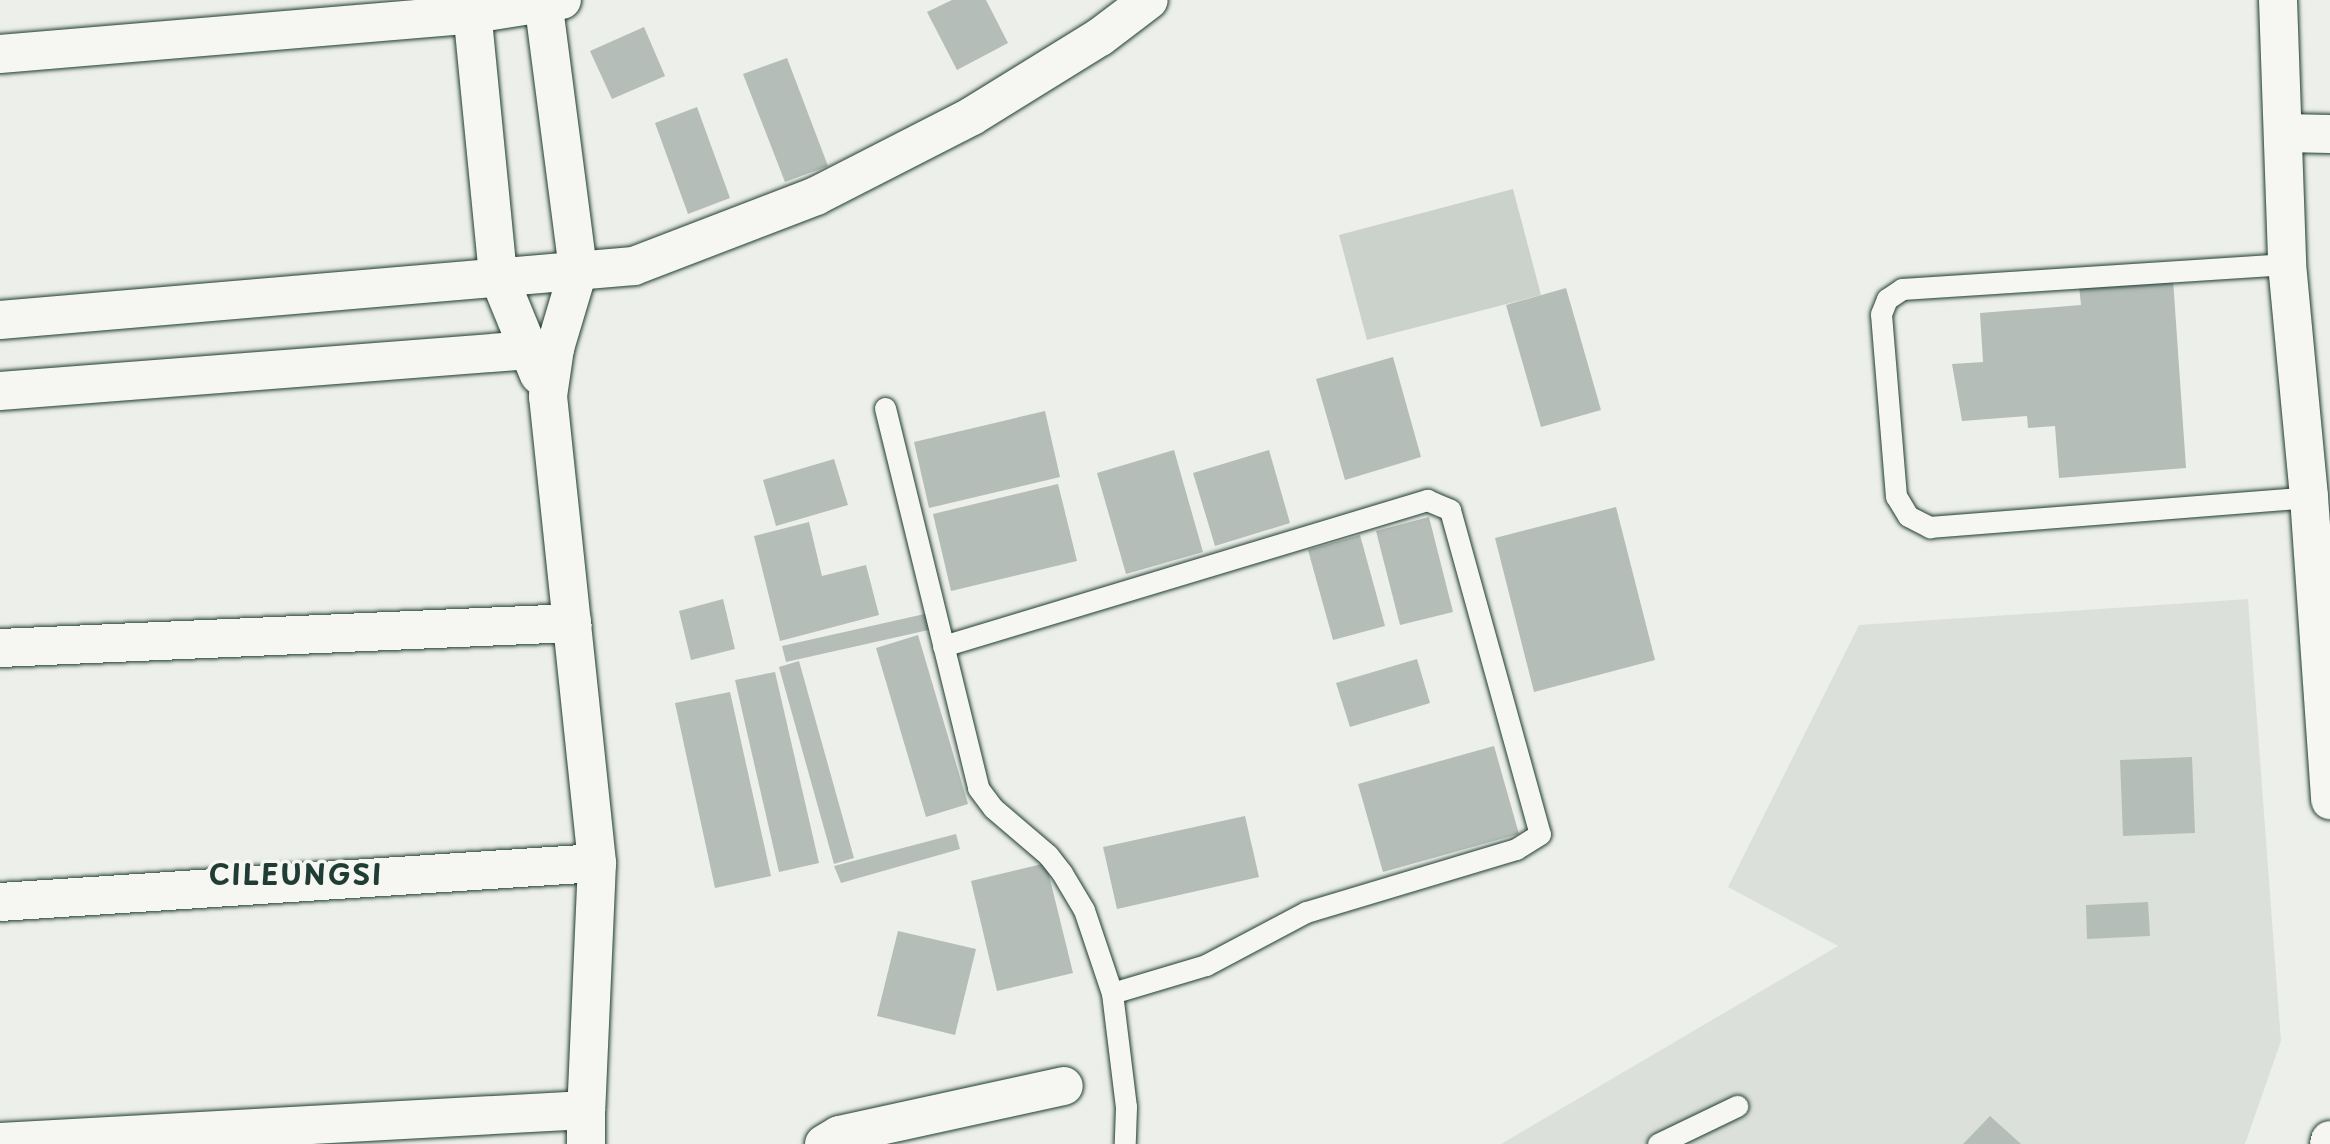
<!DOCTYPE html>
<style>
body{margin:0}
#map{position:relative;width:2330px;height:1144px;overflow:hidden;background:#edefea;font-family:"Playpen Sans",sans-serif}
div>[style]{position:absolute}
.built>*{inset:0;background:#dce0db}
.green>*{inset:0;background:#cbd2cc}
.building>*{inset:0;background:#b4bdb8}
.roads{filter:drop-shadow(0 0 2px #1f3d34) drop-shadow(0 0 2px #1f3d34)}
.service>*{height:21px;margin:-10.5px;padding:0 10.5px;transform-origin:10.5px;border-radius:10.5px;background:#f6f6f2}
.minor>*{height:38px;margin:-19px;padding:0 19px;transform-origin:19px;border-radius:19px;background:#f6f6f2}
span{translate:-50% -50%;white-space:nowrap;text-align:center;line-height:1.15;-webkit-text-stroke:7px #f6f6f2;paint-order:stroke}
.district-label{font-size:28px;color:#1f3d34;font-weight:700;letter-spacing:2px}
</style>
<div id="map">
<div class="built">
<i style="clip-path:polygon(2248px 599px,2281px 1041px,2245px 1144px,1501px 1144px,1838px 946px,1728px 887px,1859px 625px)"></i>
</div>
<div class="green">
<i style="clip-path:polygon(1513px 189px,1541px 295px,1367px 340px,1339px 235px)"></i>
</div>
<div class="building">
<i style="clip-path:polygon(952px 0,986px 0,1008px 43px,957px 70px,927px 12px)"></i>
<i style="clip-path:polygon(644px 27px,665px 76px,612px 99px,590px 51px)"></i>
<i style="clip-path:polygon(787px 58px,828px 166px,785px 182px,743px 74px)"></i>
<i style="clip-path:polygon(697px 107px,730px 198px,688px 214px,655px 123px)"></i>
<i style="clip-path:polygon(2173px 279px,2186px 468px,2059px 478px,2055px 426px,2028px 428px,2027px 416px,1962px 421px,1952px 364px,1983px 362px,1980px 313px,2081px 305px,2079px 286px)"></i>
<i style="clip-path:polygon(1566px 288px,1601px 410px,1541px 427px,1506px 305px)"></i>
<i style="clip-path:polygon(1393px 357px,1421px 457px,1345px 480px,1316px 379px)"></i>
<i style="clip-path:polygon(1045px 411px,1060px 477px,929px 508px,914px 442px)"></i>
<i style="clip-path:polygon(1174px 450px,1203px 552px,1126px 574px,1097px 473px)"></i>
<i style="clip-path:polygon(1269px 450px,1290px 523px,1215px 546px,1193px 473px)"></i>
<i style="clip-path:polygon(834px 459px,848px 505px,776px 526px,763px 480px)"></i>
<i style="clip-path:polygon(1058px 484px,1077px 561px,951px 591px,933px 514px)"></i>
<i style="clip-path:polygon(1616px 507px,1655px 660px,1534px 692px,1495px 538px)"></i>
<i style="clip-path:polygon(1429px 517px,1453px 612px,1400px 625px,1376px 531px)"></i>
<i style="clip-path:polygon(809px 522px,822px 576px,866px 565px,879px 615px,780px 641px,754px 536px)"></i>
<i style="clip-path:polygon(1360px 535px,1385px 626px,1333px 640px,1308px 550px)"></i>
<i style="clip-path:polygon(723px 599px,735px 649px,691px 660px,679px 611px)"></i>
<i style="clip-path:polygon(929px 613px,933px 629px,786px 662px,782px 646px)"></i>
<i style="clip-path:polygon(918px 635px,968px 804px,926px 817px,876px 648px)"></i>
<i style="clip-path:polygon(1417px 659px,1430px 703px,1350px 727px,1336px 683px)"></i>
<i style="clip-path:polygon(799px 661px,854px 858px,834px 864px,779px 667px)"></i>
<i style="clip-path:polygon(775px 672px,819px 863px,779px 872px,735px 680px)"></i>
<i style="clip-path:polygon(730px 692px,771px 876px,715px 888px,675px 703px)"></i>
<i style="clip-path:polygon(1494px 746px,1519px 834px,1383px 872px,1358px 784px)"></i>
<i style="clip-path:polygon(2192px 757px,2195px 833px,2123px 836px,2120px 760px)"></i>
<i style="clip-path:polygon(1245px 816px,1259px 877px,1117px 909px,1103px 847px)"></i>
<i style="clip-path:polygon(956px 834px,960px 849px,841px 883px,834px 866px)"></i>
<i style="clip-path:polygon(1046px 863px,1073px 973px,997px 991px,971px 881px)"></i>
<i style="clip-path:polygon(2148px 902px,2150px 936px,2087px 939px,2086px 905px)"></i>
<i style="clip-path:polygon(898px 931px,976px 949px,955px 1035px,877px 1016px)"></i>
<i style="clip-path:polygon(1990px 1116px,2021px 1144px,1963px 1144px)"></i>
</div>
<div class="roads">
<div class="service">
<i style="left:2287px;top:264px;width:386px;rotate:176.3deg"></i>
<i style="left:1902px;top:289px;width:18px;rotate:146deg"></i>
<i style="left:1887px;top:299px;width:16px;rotate:112deg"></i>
<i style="left:1881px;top:314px;width:183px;rotate:85.3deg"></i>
<i style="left:1896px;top:496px;width:23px;rotate:59deg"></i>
<i style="left:1908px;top:516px;width:25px;rotate:27deg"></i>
<i style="left:1930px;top:527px;width:380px;rotate:-4.5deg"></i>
<i style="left:885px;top:408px;width:391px;rotate:76.2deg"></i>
<i style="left:978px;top:788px;width:25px;rotate:53deg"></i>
<i style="left:993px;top:808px;width:72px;rotate:40.5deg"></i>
<i style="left:1048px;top:855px;width:23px;rotate:52deg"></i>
<i style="left:1062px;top:873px;width:43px;rotate:59.3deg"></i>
<i style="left:1084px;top:910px;width:88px;rotate:71.4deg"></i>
<i style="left:943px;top:646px;width:506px;rotate:-16.79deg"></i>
<i style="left:1427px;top:500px;width:25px;rotate:23deg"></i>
<i style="left:1450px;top:510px;width:336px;rotate:74.5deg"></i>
<i style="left:1540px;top:834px;width:28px;rotate:148deg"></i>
<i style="left:1516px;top:849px;width:219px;rotate:163.3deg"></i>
<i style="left:1306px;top:912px;width:113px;rotate:152.1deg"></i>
<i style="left:1206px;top:965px;width:98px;rotate:163.4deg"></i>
<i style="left:1112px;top:993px;width:115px;rotate:83deg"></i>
<i style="left:1126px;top:1107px;width:37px;rotate:92deg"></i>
<i style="left:1658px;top:1144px;width:88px;rotate:-25.7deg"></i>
</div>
<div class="minor">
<i style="left:471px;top:0;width:276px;rotate:84.4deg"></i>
<i style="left:498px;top:275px;width:108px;rotate:67.7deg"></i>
<i style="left:543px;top:0;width:273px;rotate:82.6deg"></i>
<i style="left:578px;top:271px;width:80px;rotate:106.6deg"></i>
<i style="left:555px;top:348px;width:49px;rotate:98.3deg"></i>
<i style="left:548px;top:396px;width:470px;rotate:84deg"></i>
<i style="left:597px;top:863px;width:247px;rotate:92.5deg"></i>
<i style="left:2278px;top:0;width:264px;rotate:88deg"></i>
<i style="left:2287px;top:264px;width:234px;rotate:84.6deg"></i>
<i style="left:2309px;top:497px;width:304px;rotate:86deg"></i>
<i style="left:0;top:54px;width:475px;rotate:-4.8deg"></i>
<i style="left:473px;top:14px;width:90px;rotate:-8.9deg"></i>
<i style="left:2285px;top:133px;width:45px;rotate:1.3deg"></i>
<i style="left:0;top:320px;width:636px;rotate:-4.87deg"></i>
<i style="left:634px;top:266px;width:195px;rotate:-21deg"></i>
<i style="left:816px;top:196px;width:175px;rotate:-27.1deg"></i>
<i style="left:972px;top:116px;width:150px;rotate:-31.7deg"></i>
<i style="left:1100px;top:37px;width:61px;rotate:-37.1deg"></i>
<i style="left:0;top:391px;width:557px;rotate:-4.43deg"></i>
<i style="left:0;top:648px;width:573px;rotate:-2.5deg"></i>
<i style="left:0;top:902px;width:598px;rotate:-3.74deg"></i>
<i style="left:0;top:1142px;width:587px;rotate:-3.13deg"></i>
<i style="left:586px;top:1110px;width:34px;rotate:90deg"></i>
<i style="left:824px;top:1144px;width:17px;rotate:-31deg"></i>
<i style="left:839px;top:1135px;width:230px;rotate:-12.3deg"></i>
<i style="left:2329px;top:1144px;width:4px;rotate:-76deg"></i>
</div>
</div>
<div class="district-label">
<span style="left:296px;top:874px">CILEUNGSI</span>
</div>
</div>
